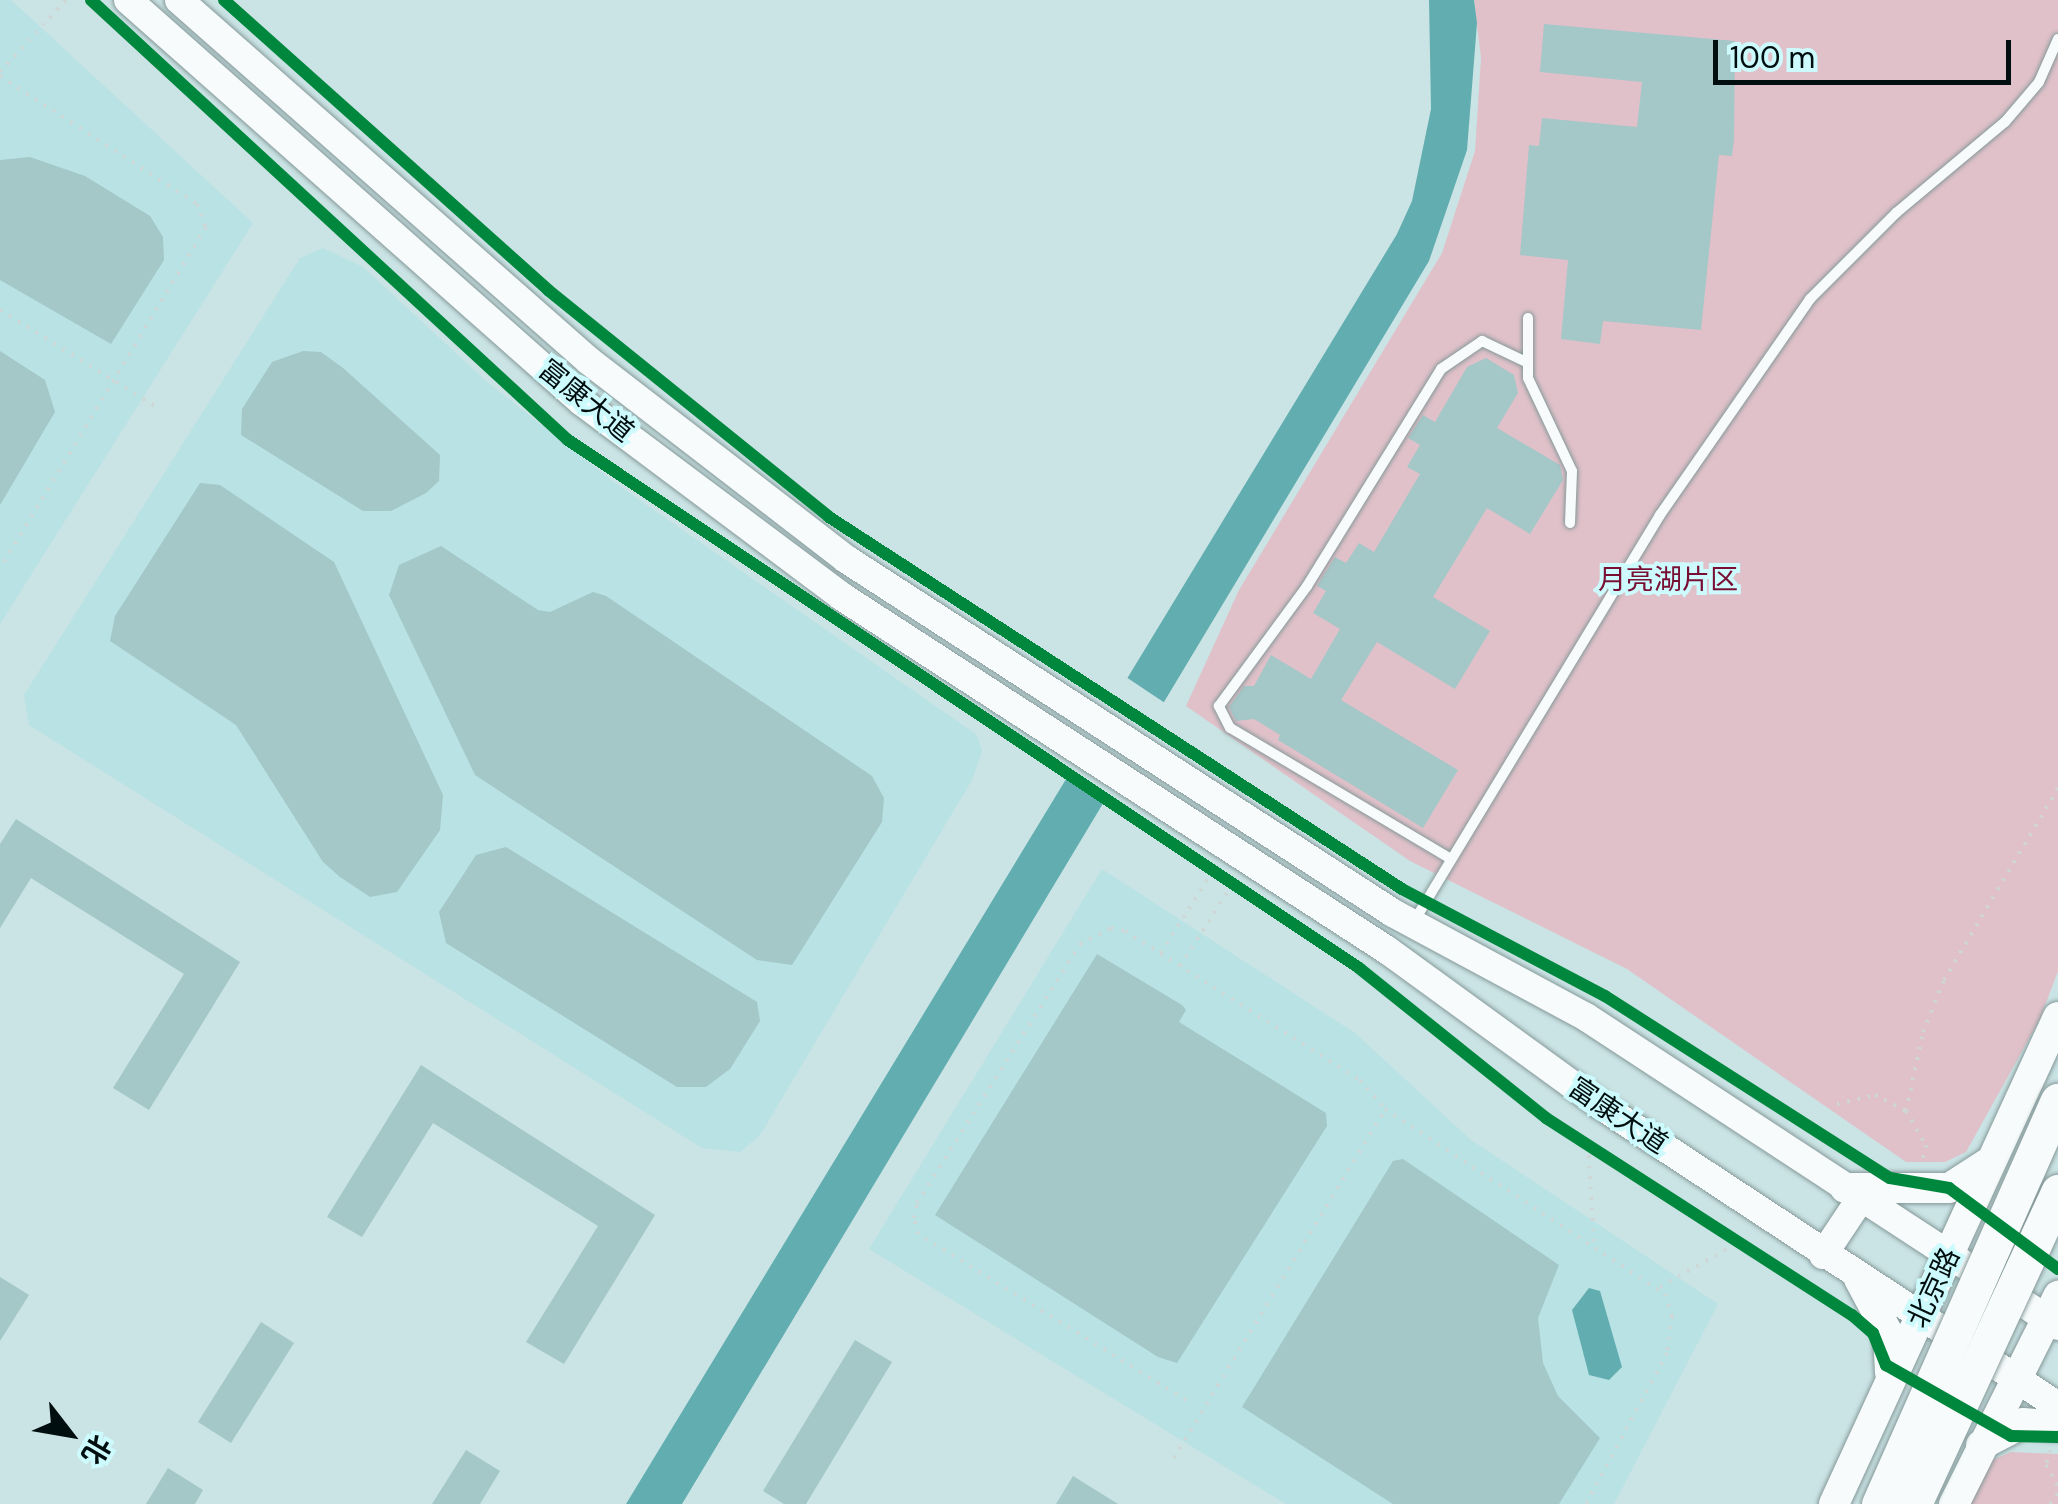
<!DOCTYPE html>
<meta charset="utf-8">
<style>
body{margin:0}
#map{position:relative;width:2058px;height:1504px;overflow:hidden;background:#cae3e4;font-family:"DM Sans","Noto Sans SC",sans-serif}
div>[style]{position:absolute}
.built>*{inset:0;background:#b9e2e5}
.green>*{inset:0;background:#e0c1c9}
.water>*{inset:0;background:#62adb0}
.pier>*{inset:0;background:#cae3e4}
.building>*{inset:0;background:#a4c7c8}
.path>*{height:4px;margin-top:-2px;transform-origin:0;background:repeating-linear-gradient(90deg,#cfd6d6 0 2.5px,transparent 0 10.5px)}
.roads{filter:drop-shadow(0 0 2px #86999a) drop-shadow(0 0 2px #86999a)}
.lane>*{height:10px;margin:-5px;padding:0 5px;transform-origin:5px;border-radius:5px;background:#f7fbfb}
.secondary>*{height:28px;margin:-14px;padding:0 14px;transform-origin:14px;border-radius:14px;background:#f7fbfb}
.primary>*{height:30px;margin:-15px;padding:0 15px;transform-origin:15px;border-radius:15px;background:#f7fbfb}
.bridges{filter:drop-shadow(0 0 2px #86999a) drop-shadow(0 0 2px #86999a)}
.highway-bridge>*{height:35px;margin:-17.5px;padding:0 17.5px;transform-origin:17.5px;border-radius:17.5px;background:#f7fbfb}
.cycleway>*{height:12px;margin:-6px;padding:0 6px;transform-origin:6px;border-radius:6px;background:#00873e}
span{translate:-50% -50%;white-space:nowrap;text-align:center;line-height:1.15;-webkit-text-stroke:8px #cdfafc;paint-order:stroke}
.street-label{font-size:28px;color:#010e0f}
.park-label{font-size:28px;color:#790e33}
.north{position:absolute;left:20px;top:1384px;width:100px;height:100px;-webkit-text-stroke:8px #cdfafc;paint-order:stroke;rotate:121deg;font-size:28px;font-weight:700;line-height:40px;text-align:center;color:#010e0f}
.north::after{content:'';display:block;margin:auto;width:35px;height:45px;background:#010e0f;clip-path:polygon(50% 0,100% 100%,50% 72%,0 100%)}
.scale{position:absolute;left:1713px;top:40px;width:298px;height:45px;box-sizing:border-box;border:5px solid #010e0f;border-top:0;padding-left:12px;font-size:30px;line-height:35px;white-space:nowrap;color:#010e0f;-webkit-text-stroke:8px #cdfafc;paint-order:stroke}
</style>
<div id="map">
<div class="built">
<i style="clip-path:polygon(0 0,11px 0,253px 223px,0 624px)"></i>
<i style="clip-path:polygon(323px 248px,363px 267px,487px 382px,615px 483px,977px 735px,982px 751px,972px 780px,760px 1135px,740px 1152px,702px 1148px,29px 725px,24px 695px,300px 258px)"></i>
<i style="clip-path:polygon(1102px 869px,1355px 1033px,1471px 1140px,1718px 1304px,1614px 1504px,1286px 1504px,869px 1249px)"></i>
</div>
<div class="green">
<i style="clip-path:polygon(1474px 0,2058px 0,2058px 971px,2040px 1019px,1966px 1152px,1945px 1162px,1906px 1162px,1627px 969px,1410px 861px,1186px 706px,1239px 590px,1442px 253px,1475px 151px,1481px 58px)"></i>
<i style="clip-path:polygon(2011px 1452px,2058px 1454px,2058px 1504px,1946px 1504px,1959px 1474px)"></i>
</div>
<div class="water">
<i style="clip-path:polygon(1429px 0,1474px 0,1477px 23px,1467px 150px,1429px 261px,682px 1504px,626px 1504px,1397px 234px,1412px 201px,1431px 109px)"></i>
<i style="clip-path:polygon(1589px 1288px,1600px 1291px,1622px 1367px,1609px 1380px,1589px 1375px,1572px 1310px)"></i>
</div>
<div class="pier">
<i style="clip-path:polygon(1126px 677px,1168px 705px,1107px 806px,1065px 777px)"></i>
</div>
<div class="building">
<i style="clip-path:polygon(1544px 24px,1735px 41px,1734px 139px,1732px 156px,1719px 155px,1701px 330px,1603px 321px,1600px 344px,1561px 339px,1568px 260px,1520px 255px,1529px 145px,1539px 146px,1542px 118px,1637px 127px,1642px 82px,1540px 72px)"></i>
<i style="clip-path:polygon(30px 157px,85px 176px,150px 216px,163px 237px,164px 260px,111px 344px,0 280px,0 160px)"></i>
<i style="clip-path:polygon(0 351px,45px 380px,55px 412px,0 505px)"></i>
<i style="clip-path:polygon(303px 351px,321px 352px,343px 368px,440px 455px,439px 481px,426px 493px,391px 511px,363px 511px,241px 435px,242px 409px,272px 362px)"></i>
<i style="clip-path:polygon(1486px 358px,1514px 375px,1518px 393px,1497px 428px,1560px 465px,1563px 480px,1530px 534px,1487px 508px,1433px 597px,1490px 631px,1455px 689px,1377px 642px,1341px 700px,1458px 770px,1423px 828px,1278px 740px,1280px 735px,1254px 719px,1236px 721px,1229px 707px,1244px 686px,1254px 686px,1271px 655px,1311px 679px,1340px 629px,1313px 613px,1326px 591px,1317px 586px,1335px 557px,1346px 563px,1359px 543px,1374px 552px,1420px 474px,1407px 467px,1420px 445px,1408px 438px,1423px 415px,1435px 422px,1467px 367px)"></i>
<i style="clip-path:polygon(200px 483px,220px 485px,334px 562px,443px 795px,440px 830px,397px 892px,370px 897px,340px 877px,323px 862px,236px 725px,110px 641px,115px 616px)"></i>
<i style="clip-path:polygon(441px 546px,538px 610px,550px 612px,593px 592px,606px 596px,872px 776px,884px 798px,882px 822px,792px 965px,757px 960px,475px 775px,389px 595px,399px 565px)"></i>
<i style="clip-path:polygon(16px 819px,240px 962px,149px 1110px,113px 1088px,184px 974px,31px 878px,0 928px,0 844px)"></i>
<i style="clip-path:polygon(506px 847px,757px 1002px,760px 1021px,730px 1069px,706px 1087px,677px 1087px,446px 943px,439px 912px,476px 855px)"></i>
<i style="clip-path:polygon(1097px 954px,1182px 1005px,1186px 1010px,1179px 1022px,1326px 1113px,1327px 1126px,1177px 1363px,1158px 1357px,935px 1215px)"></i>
<i style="clip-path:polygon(421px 1065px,655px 1215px,564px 1364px,526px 1342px,598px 1226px,433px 1123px,362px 1237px,327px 1217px)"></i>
<i style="clip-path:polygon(1403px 1159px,1559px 1265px,1538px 1318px,1543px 1363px,1558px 1396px,1600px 1438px,1559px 1504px,1393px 1504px,1242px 1407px,1393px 1161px)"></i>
<i style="clip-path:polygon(0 1277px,29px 1295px,0 1341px)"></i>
<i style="clip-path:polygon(261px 1322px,294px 1343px,231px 1443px,198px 1422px)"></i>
<i style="clip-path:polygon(855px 1340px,892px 1362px,806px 1504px,784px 1504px,763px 1491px)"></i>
<i style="clip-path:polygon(466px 1450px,500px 1471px,480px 1504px,432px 1504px)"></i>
<i style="clip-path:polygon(168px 1468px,203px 1490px,195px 1504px,146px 1504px)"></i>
<i style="clip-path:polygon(1073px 1476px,1118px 1504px,1056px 1504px)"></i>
</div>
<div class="path">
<i style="left:0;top:72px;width:98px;rotate:-47.5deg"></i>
<i style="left:0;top:76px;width:235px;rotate:33deg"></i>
<i style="left:197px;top:204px;width:25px;rotate:69deg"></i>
<i style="left:206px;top:227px;width:398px;rotate:121.1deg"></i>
<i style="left:0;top:310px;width:186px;rotate:31.8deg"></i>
<i style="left:1161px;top:953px;width:96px;rotate:-57.8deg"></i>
<i style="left:1180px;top:966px;width:96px;rotate:-57.3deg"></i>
<i style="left:1837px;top:1104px;width:39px;rotate:-13deg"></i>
<i style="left:1875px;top:1095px;width:35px;rotate:27deg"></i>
<i style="left:1906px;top:1111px;width:39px;rotate:60deg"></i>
<i style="left:1926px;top:1145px;width:21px;rotate:104deg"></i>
<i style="left:1906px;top:1111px;width:81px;rotate:-77.9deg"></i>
<i style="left:1923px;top:1032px;width:56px;rotate:-68deg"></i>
<i style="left:1944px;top:980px;width:223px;rotate:-59.3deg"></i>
<i style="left:1588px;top:1145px;width:96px;rotate:86.4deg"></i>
<i style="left:1660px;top:1287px;width:91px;rotate:-29.7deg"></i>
<i style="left:1186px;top:1400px;width:315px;rotate:-148.2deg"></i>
<i style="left:918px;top:1234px;width:16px;rotate:-104deg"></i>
<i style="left:914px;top:1218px;width:15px;rotate:-79deg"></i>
<i style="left:917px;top:1203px;width:306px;rotate:-57.8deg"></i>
<i style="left:1080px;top:944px;width:35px;rotate:-27deg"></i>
<i style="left:1111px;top:928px;width:14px;rotate:12deg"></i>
<i style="left:1125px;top:931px;width:278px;rotate:32.4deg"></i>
<i style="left:1360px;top:1080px;width:38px;rotate:49deg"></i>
<i style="left:2050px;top:1450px;width:16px;rotate:105deg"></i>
<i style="left:2046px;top:1465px;width:25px;rotate:61deg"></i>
<i style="left:1174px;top:1458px;width:408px;rotate:-58.8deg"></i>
<i style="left:1385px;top:1109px;width:336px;rotate:33.5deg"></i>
<i style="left:1665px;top:1294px;width:23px;rotate:72deg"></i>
<i style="left:1672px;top:1316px;width:37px;rotate:98deg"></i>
<i style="left:1667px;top:1353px;width:171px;rotate:118.2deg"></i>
<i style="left:2050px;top:1504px;width:14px;rotate:-54deg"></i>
</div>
<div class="roads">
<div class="lane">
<i style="left:1528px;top:318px;width:60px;rotate:90deg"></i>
<i style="left:1528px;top:378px;width:103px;rotate:64.7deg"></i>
<i style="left:1572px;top:471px;width:52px;rotate:92.2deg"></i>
<i style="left:1451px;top:859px;width:257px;rotate:-149.3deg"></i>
<i style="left:1230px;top:728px;width:25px;rotate:-117deg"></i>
<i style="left:1219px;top:706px;width:149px;rotate:-53.7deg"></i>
<i style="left:1307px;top:586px;width:255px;rotate:-58.3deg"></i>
<i style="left:1441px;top:369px;width:50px;rotate:-34.3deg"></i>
<i style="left:1482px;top:341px;width:49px;rotate:25.5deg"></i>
<i style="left:1413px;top:923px;width:477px;rotate:-58.8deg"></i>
<i style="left:1660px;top:515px;width:263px;rotate:-55.2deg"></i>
<i style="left:1810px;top:299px;width:122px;rotate:-45deg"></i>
<i style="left:1896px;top:213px;width:142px;rotate:-39.9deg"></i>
<i style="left:2005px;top:122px;width:52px;rotate:-49.6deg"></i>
<i style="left:2039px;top:82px;width:47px;rotate:-66.2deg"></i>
</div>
<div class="secondary">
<i style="left:128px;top:0;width:606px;rotate:41.52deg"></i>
<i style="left:582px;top:402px;width:324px;rotate:36.8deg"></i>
<i style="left:841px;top:596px;width:651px;rotate:32.96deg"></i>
<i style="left:1387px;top:950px;width:263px;rotate:36deg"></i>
<i style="left:1600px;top:1105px;width:548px;rotate:33.31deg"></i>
<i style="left:179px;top:0;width:546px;rotate:41.36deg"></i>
<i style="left:589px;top:361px;width:324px;rotate:37.6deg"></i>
<i style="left:846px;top:559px;width:652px;rotate:32.91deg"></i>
<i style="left:1393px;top:913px;width:219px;rotate:28.3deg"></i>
<i style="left:1586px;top:1017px;width:564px;rotate:33.21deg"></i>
<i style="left:1823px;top:1255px;width:69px;rotate:-56.3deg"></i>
</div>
<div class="primary">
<i style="left:1845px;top:1188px;width:104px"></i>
<i style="left:1949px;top:1188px;width:46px;rotate:-32.7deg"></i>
<i style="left:1859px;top:1279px;width:61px;rotate:61.8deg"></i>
<i style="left:1888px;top:1333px;width:40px;rotate:87.1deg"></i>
<i style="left:1981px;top:1445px;width:47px;rotate:-27.6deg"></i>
<i style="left:2023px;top:1423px;width:35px;rotate:5deg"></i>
<i style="left:1834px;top:1504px;width:536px;rotate:-65.3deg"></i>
<i style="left:1954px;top:1504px;width:233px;rotate:-63.4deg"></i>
</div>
</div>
<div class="bridges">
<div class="highway-bridge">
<i style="left:1879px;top:1504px;width:441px;rotate:-66.1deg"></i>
<i style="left:1914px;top:1504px;width:344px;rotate:-65.2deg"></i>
</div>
</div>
<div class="cycleway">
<i style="left:91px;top:0;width:649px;rotate:42.69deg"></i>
<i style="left:568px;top:440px;width:951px;rotate:33.72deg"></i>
<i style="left:1359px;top:968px;width:240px;rotate:38.7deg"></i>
<i style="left:1546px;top:1118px;width:364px;rotate:32.8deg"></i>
<i style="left:1852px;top:1315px;width:28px;rotate:41deg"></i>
<i style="left:1873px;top:1333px;width:35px;rotate:68deg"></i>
<i style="left:1886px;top:1365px;width:144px;rotate:29.6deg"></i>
<i style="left:2011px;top:1436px;width:47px;rotate:1.2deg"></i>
<i style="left:224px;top:0;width:435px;rotate:41.8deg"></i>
<i style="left:548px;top:290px;width:361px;rotate:38.9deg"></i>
<i style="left:829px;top:517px;width:683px;rotate:32.99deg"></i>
<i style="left:1402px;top:889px;width:229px;rotate:27.8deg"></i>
<i style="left:1605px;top:996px;width:338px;rotate:32.6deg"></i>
<i style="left:1890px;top:1178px;width:60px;rotate:9.6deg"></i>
<i style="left:1949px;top:1188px;width:136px;rotate:36.6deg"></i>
</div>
<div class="street-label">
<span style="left:586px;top:401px;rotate:39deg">富康大道</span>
<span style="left:1618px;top:1116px;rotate:34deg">富康大道</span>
<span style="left:1934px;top:1288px;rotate:-65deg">北京路</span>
</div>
<div class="park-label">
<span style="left:1668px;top:580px">月亮湖片区</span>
</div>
<div class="north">北</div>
<div class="scale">100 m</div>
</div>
